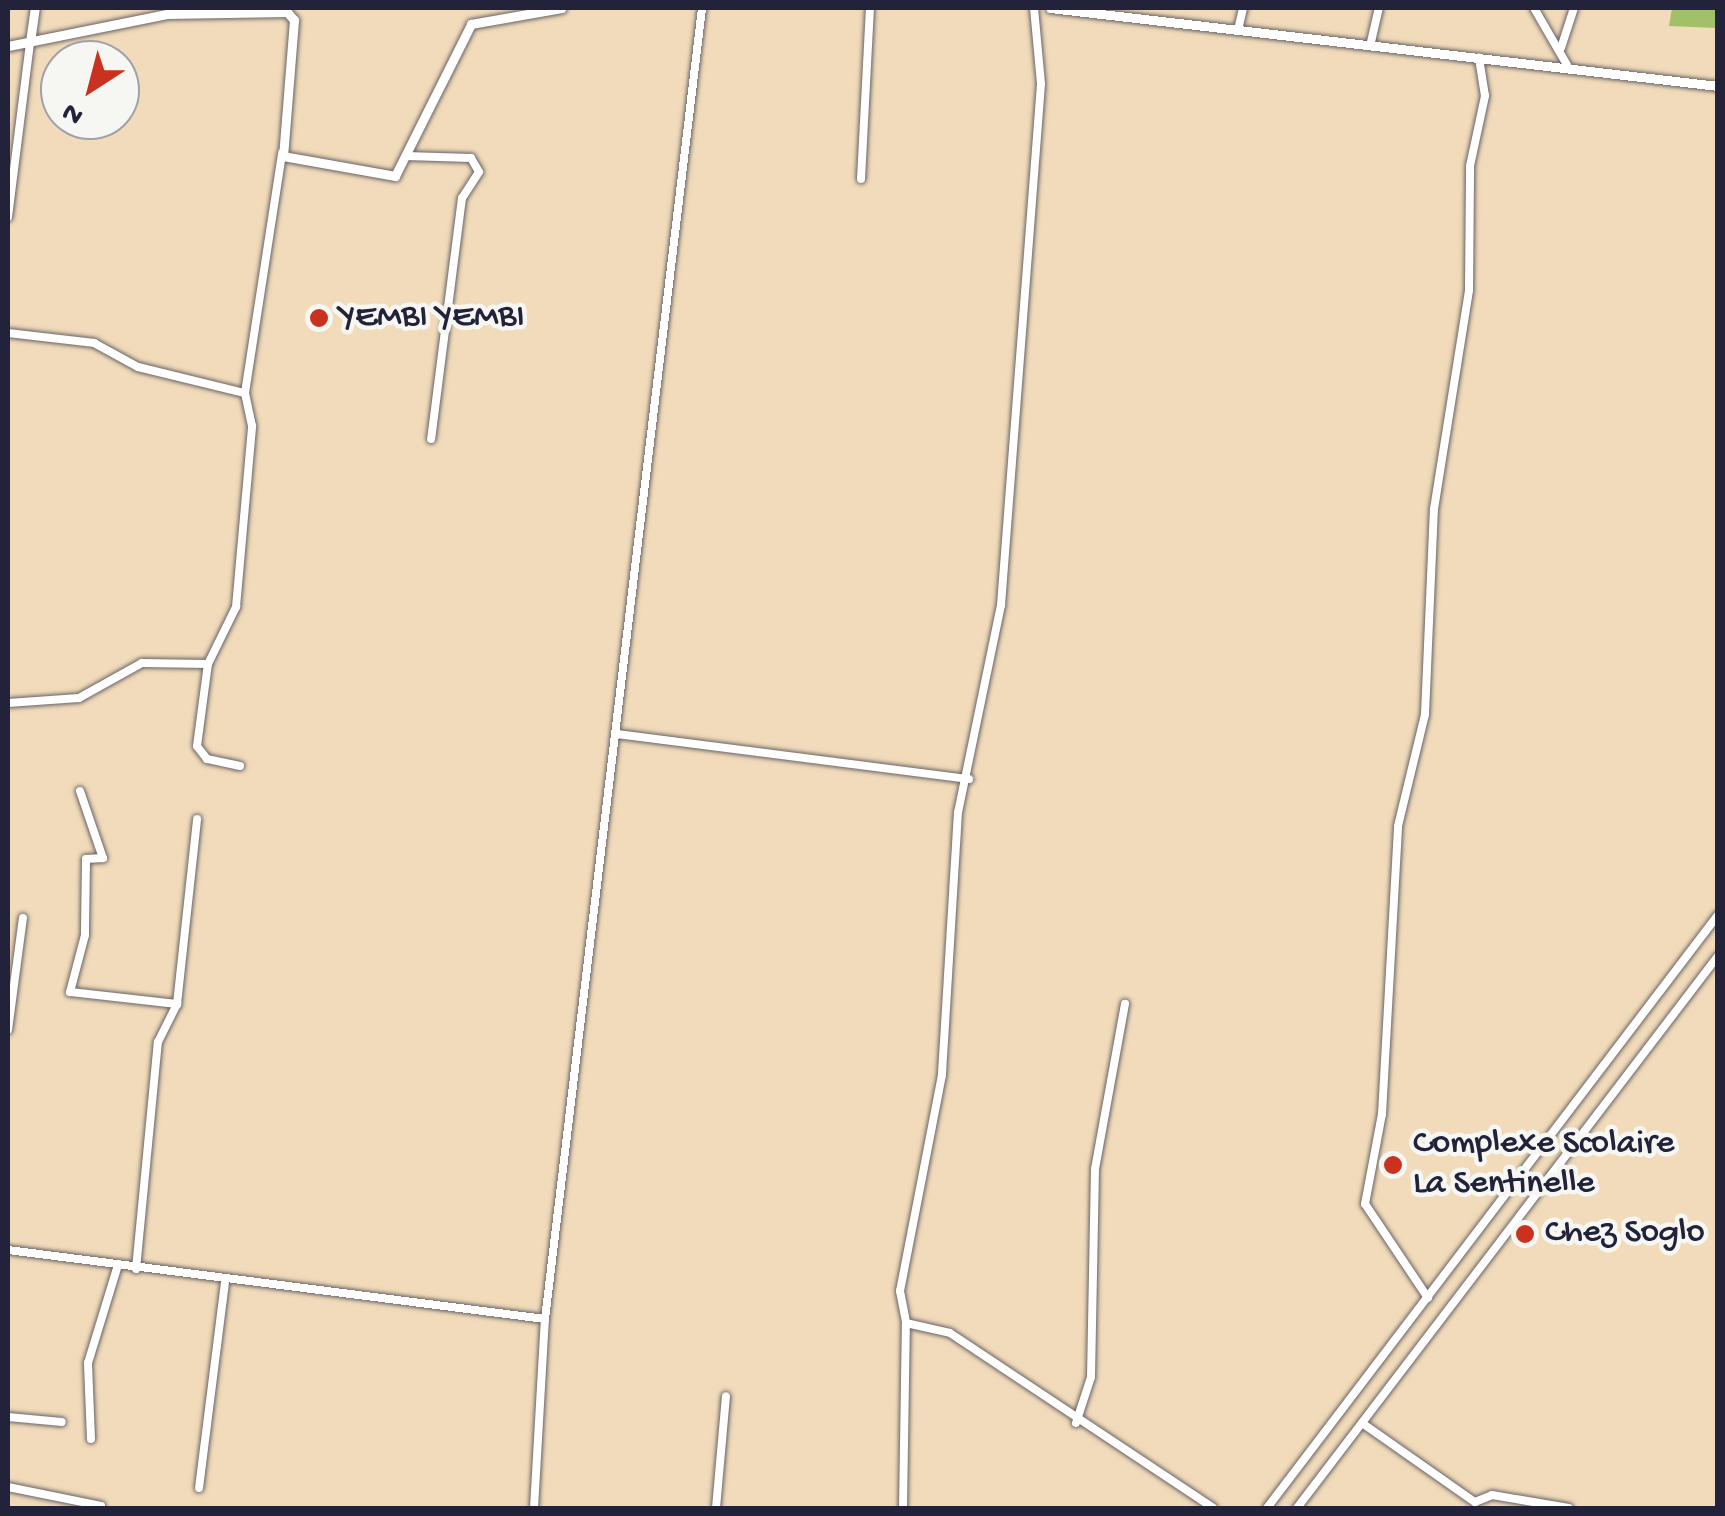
<!DOCTYPE html>
<style>
body{margin:0}
#map{position:relative;width:1725px;height:1516px;overflow:hidden;background:#f1dbba;font-family:"Gochi Hand",sans-serif}
div>[style]{position:absolute}
.green>*{inset:0;background:#a1c068}
.roads{filter:drop-shadow(0 0 2px #6a6367) drop-shadow(0 0 2px #6a6367)}
.minor>*{height:8px;margin:-4px;padding:0 4px;transform-origin:4px;border-radius:4px;background:#fff}
.tertiary>*{height:9px;margin:-4.5px;padding:0 4.5px;transform-origin:4.5px;border-radius:4.5px;background:#fff}
.dots>*{width:28px;height:28px;translate:-50% -50%;box-sizing:border-box;border:5px solid #f6f6f2;border-radius:50%}
span{translate:-50% -50%;white-space:nowrap;text-align:center;line-height:1.15;-webkit-text-stroke:9px #f6f6f2;paint-order:stroke}
.poi-label{font-size:35px;color:#22223b}
.left{translate:0 -50%;text-align:left}
.frame{position:absolute;inset:0;border:10px solid #22223b;pointer-events:none}
.north{position:absolute;left:40px;top:40px;width:100px;height:100px;box-sizing:border-box;background:#f6f6f2;border:2px solid #a1a1a9;border-radius:50%;rotate:216deg;font-size:28px;font-weight:700;line-height:40px;text-align:center;color:#22223b}
.north::after{content:'';display:block;margin:auto;width:35px;height:45px;background:#c8321e;clip-path:polygon(50% 0,100% 100%,50% 72%,0 100%)}
</style>
<div id="map">
<div class="green">
<i style="clip-path:polygon(1672px 8px,1717px 8px,1717px 28px,1669px 26px)"></i>
</div>
<div class="roads">
<div class="minor">
<i style="left:1034px;top:8px;width:76px;rotate:84.7deg"></i>
<i style="left:1041px;top:84px;width:523px;rotate:94.39deg"></i>
<i style="left:1001px;top:605px;width:211px;rotate:101.7deg"></i>
<i style="left:958px;top:812px;width:263px;rotate:93.5deg"></i>
<i style="left:942px;top:1075px;width:220px;rotate:101deg"></i>
<i style="left:900px;top:1291px;width:33px;rotate:79deg"></i>
<i style="left:906px;top:1323px;width:45px;rotate:12.8deg"></i>
<i style="left:950px;top:1333px;width:316px;rotate:33.6deg"></i>
<i style="left:1534px;top:8px;width:66px;rotate:59.9deg"></i>
<i style="left:1238px;top:30px;width:23px;rotate:-77deg"></i>
<i style="left:1371px;top:42px;width:35px;rotate:-77deg"></i>
<i style="left:1561px;top:48px;width:42px;rotate:-72deg"></i>
<i style="left:406px;top:156px;width:65px;rotate:1.8deg"></i>
<i style="left:471px;top:158px;width:16px;rotate:60deg"></i>
<i style="left:479px;top:172px;width:31px;rotate:123deg"></i>
<i style="left:462px;top:198px;width:243px;rotate:97.3deg"></i>
<i style="left:861px;top:179px;width:171px;rotate:-87deg"></i>
<i style="left:8px;top:217px;width:176px;rotate:-82.8deg"></i>
<i style="left:8px;top:333px;width:87px;rotate:6.6deg"></i>
<i style="left:94px;top:343px;width:50px;rotate:28.6deg"></i>
<i style="left:138px;top:367px;width:110px;rotate:13.7deg"></i>
<i style="left:8px;top:703px;width:71px;rotate:-4deg"></i>
<i style="left:79px;top:698px;width:72px;rotate:-29.1deg"></i>
<i style="left:142px;top:663px;width:66px;rotate:0.9deg"></i>
<i style="left:617px;top:734px;width:355px;rotate:7.3deg"></i>
<i style="left:240px;top:766px;width:34px;rotate:-168deg"></i>
<i style="left:207px;top:759px;width:16px;rotate:-128deg"></i>
<i style="left:197px;top:746px;width:83px;rotate:-82.4deg"></i>
<i style="left:208px;top:664px;width:64px;rotate:-63.8deg"></i>
<i style="left:236px;top:607px;width:182px;rotate:-84.9deg"></i>
<i style="left:252px;top:426px;width:34px;rotate:-102deg"></i>
<i style="left:245px;top:393px;width:243px;rotate:-81.2deg"></i>
<i style="left:80px;top:791px;width:71px;rotate:71.1deg"></i>
<i style="left:103px;top:858px;width:17px;rotate:177deg"></i>
<i style="left:86px;top:859px;width:76px;rotate:90.8deg"></i>
<i style="left:85px;top:935px;width:59px;rotate:104.7deg"></i>
<i style="left:70px;top:992px;width:108px;rotate:6.4deg"></i>
<i style="left:8px;top:1030px;width:113px;rotate:-82.4deg"></i>
<i style="left:8px;top:1250px;width:541px;rotate:7.32deg"></i>
<i style="left:136px;top:1269px;width:228px;rotate:-84.5deg"></i>
<i style="left:158px;top:1042px;width:42px;rotate:-63.4deg"></i>
<i style="left:177px;top:1004px;width:186px;rotate:-83.8deg"></i>
<i style="left:1428px;top:1298px;width:113px;rotate:-123.8deg"></i>
<i style="left:1365px;top:1204px;width:92px;rotate:-79.3deg"></i>
<i style="left:1382px;top:1114px;width:288px;rotate:-86.8deg"></i>
<i style="left:1398px;top:826px;width:115px;rotate:-76.4deg"></i>
<i style="left:1425px;top:714px;width:205px;rotate:-87.5deg"></i>
<i style="left:1434px;top:509px;width:222px;rotate:-80.9deg"></i>
<i style="left:1469px;top:290px;width:124px;rotate:-89.5deg"></i>
<i style="left:1470px;top:166px;width:72px;rotate:-77.9deg"></i>
<i style="left:1485px;top:96px;width:39px;rotate:-99deg"></i>
<i style="left:8px;top:1417px;width:54px;rotate:5.3deg"></i>
<i style="left:1076px;top:1423px;width:48px;rotate:-71.9deg"></i>
<i style="left:1091px;top:1377px;width:208px;rotate:-88.9deg"></i>
<i style="left:1095px;top:1169px;width:168px;rotate:-79.7deg"></i>
<i style="left:1362px;top:1423px;width:138px;rotate:35deg"></i>
<i style="left:1475px;top:1502px;width:18px;rotate:-22deg"></i>
<i style="left:1492px;top:1495px;width:78px;rotate:9.6deg"></i>
<i style="left:91px;top:1439px;width:76px;rotate:-92.3deg"></i>
<i style="left:88px;top:1363px;width:102px;rotate:-73deg"></i>
<i style="left:8px;top:1487px;width:95px;rotate:11.5deg"></i>
<i style="left:199px;top:1488px;width:208px;rotate:-82.8deg"></i>
<i style="left:534px;top:1508px;width:189px;rotate:-86.7deg"></i>
<i style="left:545px;top:1319px;width:1320px;rotate:-83.17deg"></i>
<i style="left:716px;top:1508px;width:112px;rotate:-84.9deg"></i>
<i style="left:903px;top:1508px;width:185px;rotate:-89.1deg"></i>
<i style="left:1267px;top:1508px;width:745px;rotate:-52.75deg"></i>
<i style="left:1297px;top:1508px;width:694px;rotate:-52.67deg"></i>
</div>
<div class="tertiary">
<i style="left:1050px;top:8px;width:673px;rotate:6.66deg"></i>
<i style="left:30px;top:42px;width:34px;rotate:-82deg"></i>
<i style="left:8px;top:46px;width:162px;rotate:-11.4deg"></i>
<i style="left:167px;top:14px;width:120px;rotate:-1deg"></i>
<i style="left:287px;top:12px;width:11px;rotate:49deg"></i>
<i style="left:294px;top:20px;width:136px;rotate:94.6deg"></i>
<i style="left:283px;top:156px;width:114px;rotate:10.1deg"></i>
<i style="left:395px;top:176px;width:170px;rotate:-63.4deg"></i>
<i style="left:471px;top:24px;width:92px;rotate:-10deg"></i>
</div>
</div>
<div class="dots">
<i style="left:319px;top:318px;background:#c8321e"></i>
<i style="left:1393px;top:1165px;background:#c8321e"></i>
<i style="left:1525px;top:1234px;background:#c8321e"></i>
</div>
<div class="poi-label">
<span class="left" style="left:339px;top:318px">YEMBI YEMBI</span>
<span class="left" style="left:1413px;top:1165px">Complexe Scolaire<br>La Sentinelle</span>
<span class="left" style="left:1545px;top:1234px">Chez Soglo</span>
</div>
<div class="frame"></div>
<div class="north">N</div>
</div>
